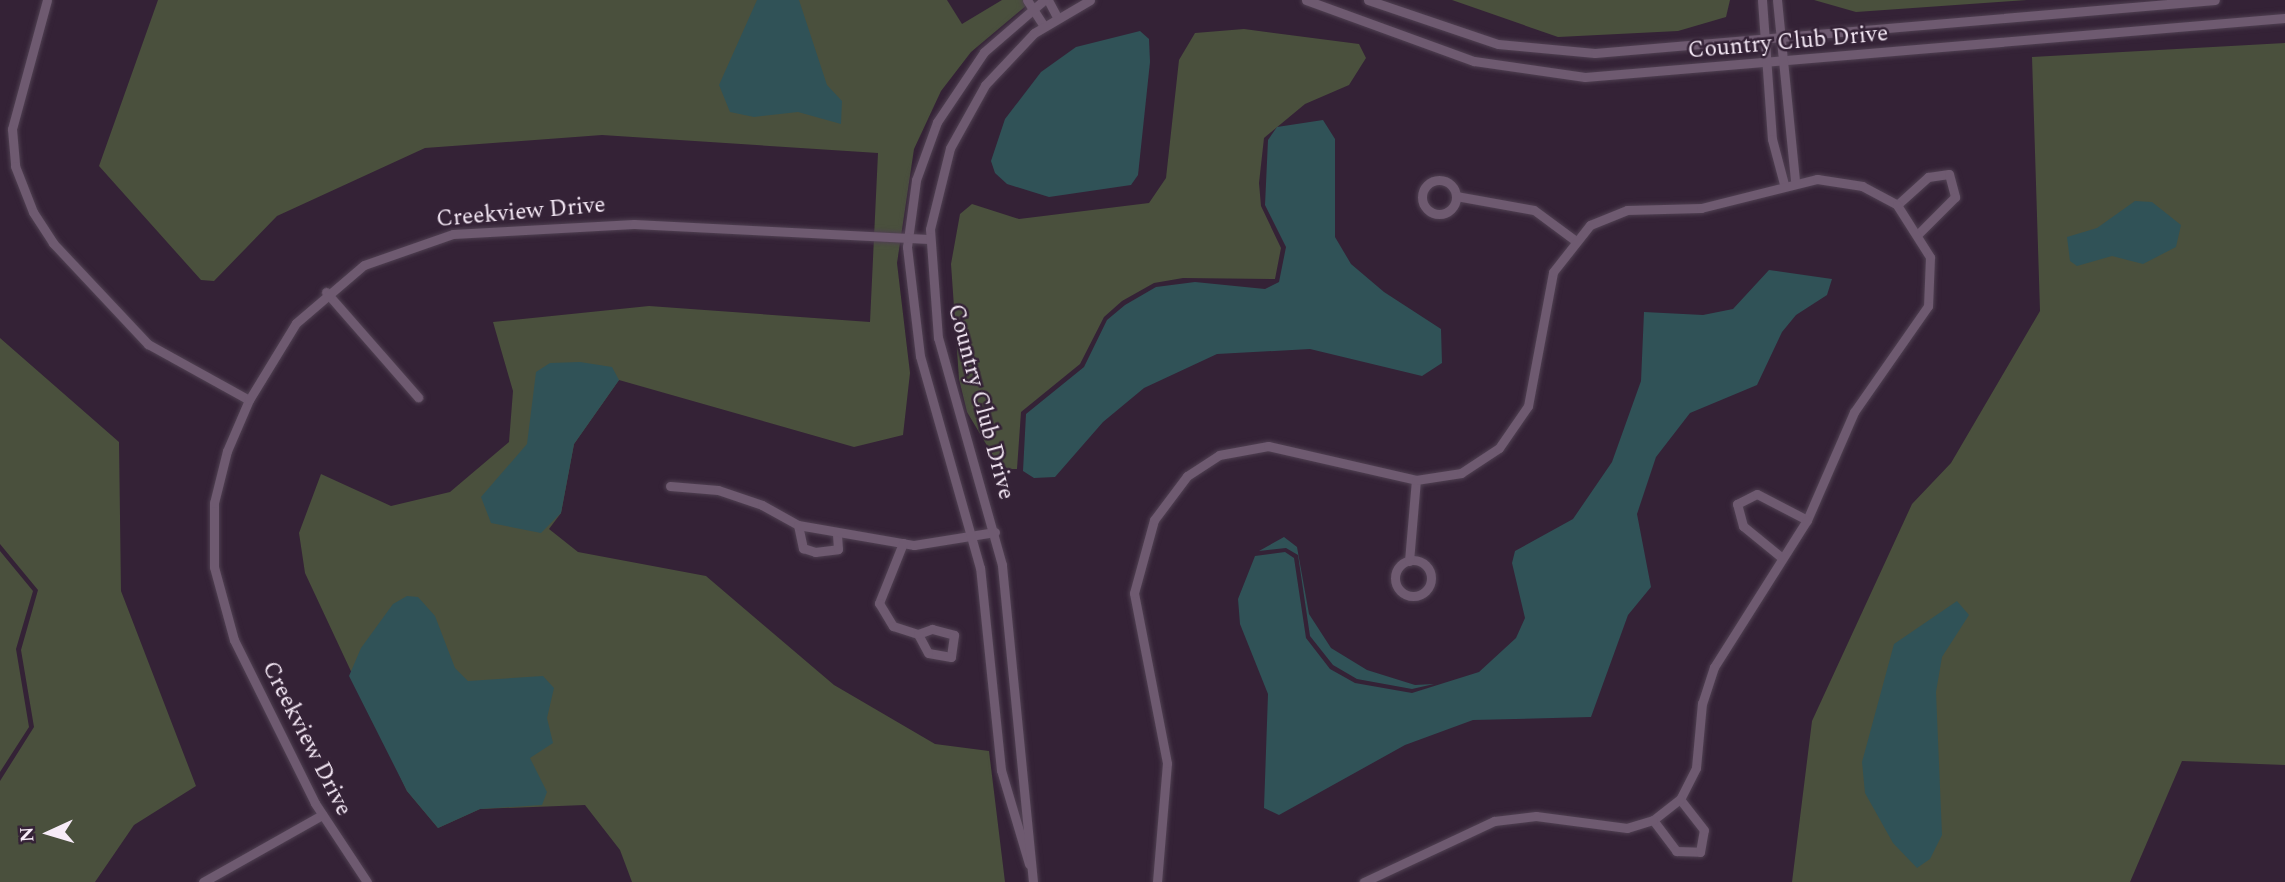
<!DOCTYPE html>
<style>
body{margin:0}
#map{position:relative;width:2285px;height:882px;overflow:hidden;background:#342236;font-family:Spectral,serif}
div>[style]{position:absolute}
.green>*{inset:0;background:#4a503d}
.water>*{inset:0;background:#305257}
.roads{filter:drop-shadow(0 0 2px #504152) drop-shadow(0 0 2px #504152)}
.minor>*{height:9px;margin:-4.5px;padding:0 4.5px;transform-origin:4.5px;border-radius:4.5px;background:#6e5a70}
.minor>.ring{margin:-4.5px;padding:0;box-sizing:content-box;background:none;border:9px solid #6e5a70;border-radius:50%}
span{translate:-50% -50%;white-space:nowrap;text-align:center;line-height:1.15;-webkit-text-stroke:5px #342236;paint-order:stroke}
.street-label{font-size:23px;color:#f7ebf8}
.north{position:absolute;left:14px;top:798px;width:70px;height:70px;-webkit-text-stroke:5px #342236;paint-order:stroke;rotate:266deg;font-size:19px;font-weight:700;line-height:28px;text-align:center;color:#f7ebf8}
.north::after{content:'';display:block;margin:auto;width:24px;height:32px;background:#f7ebf8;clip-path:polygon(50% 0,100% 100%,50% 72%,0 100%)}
</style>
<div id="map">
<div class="green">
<i style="clip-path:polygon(158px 0,947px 0,962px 24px,1002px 0,1033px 0,971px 52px,941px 91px,914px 149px,897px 263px,910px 373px,903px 435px,854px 447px,619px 380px,574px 444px,561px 513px,549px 529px,578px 552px,706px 576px,834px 685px,935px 744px,989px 751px,1005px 882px,632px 882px,620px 850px,585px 805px,480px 809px,438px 828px,407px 791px,305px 573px,299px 533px,321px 474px,391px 506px,450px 492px,509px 442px,513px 391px,493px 322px,649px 306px,870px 322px,878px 153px,602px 135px,425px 148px,277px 216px,214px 281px,201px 280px,99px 166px)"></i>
<i style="clip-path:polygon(1452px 0,1730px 0,1726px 17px,1678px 31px,1558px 37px)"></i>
<i style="clip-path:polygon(1814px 0,2027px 0,1856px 12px)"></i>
<i style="clip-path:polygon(1244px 29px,1359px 44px,1366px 58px,1349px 85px,1305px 104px,1264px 138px,1259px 183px,1261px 206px,1281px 248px,1275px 279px,1183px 278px,1154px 283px,1122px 301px,1104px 317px,1080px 364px,1021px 412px,1017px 469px,1008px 469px,995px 459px,967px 412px,959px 379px,951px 264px,960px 214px,972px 204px,1019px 219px,1149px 203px,1166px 178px,1179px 60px,1195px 33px)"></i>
<i style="clip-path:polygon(2285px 43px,2285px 765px,2182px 761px,2130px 882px,1792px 882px,1812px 721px,1912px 504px,1951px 463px,2040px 311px,2032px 57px)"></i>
<i style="clip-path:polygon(0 338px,119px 442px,121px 591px,196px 786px,134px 825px,95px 882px,0 882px,0 781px,34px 727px,21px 650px,38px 590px,0 544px)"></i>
<i style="clip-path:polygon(0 551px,33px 591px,16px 649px,29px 727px,0 772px)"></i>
</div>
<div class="water">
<i style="clip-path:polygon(757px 0,799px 0,827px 85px,842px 101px,841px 124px,798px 112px,754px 117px,730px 112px,719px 85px)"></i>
<i style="clip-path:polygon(1140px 31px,1149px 39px,1150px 62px,1138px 175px,1131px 185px,1049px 197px,1007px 184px,995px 173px,991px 161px,1005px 119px,1041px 72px,1076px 47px)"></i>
<i style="clip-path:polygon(1323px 120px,1335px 139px,1335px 237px,1351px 264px,1384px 292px,1441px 329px,1442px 363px,1422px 376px,1310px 349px,1217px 354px,1144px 388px,1103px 422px,1055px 477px,1034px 478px,1023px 471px,1026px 414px,1084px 367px,1107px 320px,1125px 305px,1156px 287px,1195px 282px,1265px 289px,1279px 282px,1286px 247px,1265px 205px,1268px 140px,1277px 127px)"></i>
<i style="clip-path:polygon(2135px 201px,2152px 202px,2181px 225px,2176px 247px,2143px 264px,2112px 256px,2077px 266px,2070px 261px,2067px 237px,2097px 228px)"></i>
<i style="clip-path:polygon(1769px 270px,1832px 279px,1827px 295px,1796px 315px,1782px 332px,1757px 385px,1690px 413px,1656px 457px,1637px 514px,1651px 587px,1628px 615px,1591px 717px,1473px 720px,1405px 745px,1279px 815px,1264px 808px,1268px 694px,1240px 624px,1238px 599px,1255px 556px,1285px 552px,1294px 558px,1306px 638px,1330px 669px,1355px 683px,1412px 693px,1479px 672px,1516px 638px,1525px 618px,1512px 563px,1515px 551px,1573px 519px,1612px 462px,1641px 381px,1644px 312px,1703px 315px,1733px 309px)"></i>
<i style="clip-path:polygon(580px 362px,612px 367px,619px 380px,574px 444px,561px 513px,541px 533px,491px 523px,481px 497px,527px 444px,536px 372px,550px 363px)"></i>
<i style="clip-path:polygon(1284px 537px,1297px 547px,1309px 614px,1331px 648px,1367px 670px,1415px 685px,1434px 684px,1412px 689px,1357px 679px,1333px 665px,1310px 636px,1298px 555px,1286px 548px,1259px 551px)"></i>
<i style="clip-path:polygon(407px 596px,418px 597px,435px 616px,455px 668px,468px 681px,543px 676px,554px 688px,547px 718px,553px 743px,530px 758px,547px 792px,542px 805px,480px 809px,438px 828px,407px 791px,349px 676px,361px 648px,393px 604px)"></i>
<i style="clip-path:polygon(1957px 601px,1969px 615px,1942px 657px,1936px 692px,1942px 835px,1930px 859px,1917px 868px,1893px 843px,1865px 793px,1862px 762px,1894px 644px)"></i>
</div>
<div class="roads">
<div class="minor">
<i style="left:47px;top:0;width:134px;rotate:105.2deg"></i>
<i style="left:12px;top:129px;width:37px;rotate:85deg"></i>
<i style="left:15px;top:166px;width:49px;rotate:68.6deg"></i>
<i style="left:33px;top:212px;width:37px;rotate:57deg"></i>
<i style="left:53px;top:243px;width:139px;rotate:46.8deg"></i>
<i style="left:148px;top:344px;width:115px;rotate:29deg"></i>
<i style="left:1027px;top:0;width:31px;rotate:57deg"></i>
<i style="left:1048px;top:0;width:19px;rotate:62deg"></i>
<i style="left:1306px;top:0;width:179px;rotate:20deg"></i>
<i style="left:1474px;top:61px;width:112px;rotate:8.2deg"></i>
<i style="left:1585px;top:77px;width:702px;rotate:-4.82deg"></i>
<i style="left:1368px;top:0;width:137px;rotate:18.7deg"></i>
<i style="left:1498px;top:44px;width:97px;rotate:5.3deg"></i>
<i style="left:1595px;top:53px;width:622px;rotate:-4.89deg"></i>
<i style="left:1762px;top:0;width:139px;rotate:85.9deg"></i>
<i style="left:1772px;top:139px;width:47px;rotate:75.1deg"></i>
<i style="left:1777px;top:0;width:182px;rotate:84.3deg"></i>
<i class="ring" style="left:1422px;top:180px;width:25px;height:25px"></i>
<i style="left:1456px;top:196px;width:79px;rotate:10.2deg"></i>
<i style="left:1534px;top:210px;width:49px;rotate:36.6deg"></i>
<i style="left:1897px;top:205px;width:42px;rotate:-42.1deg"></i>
<i style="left:1928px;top:177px;width:21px;rotate:-8deg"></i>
<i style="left:1949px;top:174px;width:24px;rotate:75deg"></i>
<i style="left:1955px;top:197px;width:51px;rotate:135deg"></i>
<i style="left:326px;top:292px;width:140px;rotate:48.8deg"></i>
<i style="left:670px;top:486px;width:48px;rotate:4.8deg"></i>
<i style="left:718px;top:490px;width:46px;rotate:18.8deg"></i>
<i style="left:762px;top:505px;width:41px;rotate:29.1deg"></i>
<i style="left:798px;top:525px;width:24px;rotate:78deg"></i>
<i style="left:803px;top:548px;width:13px;rotate:18deg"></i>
<i style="left:815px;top:552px;width:23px;rotate:-7deg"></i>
<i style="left:838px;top:549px;width:15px;rotate:-94deg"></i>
<i style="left:798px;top:525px;width:118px;rotate:9.8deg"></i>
<i style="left:914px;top:545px;width:82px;rotate:-9.1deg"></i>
<i style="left:903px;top:543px;width:65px;rotate:111.8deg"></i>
<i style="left:879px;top:603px;width:27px;rotate:59deg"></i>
<i style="left:893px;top:626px;width:26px;rotate:18deg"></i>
<i style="left:1781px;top:557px;width:49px;rotate:-140.8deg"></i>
<i style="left:1743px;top:526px;width:23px;rotate:-105deg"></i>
<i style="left:1737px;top:504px;width:22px;rotate:-27deg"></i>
<i style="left:1757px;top:494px;width:56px;rotate:27.5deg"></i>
<i class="ring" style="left:1395px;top:560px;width:27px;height:27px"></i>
<i style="left:1409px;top:561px;width:81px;rotate:-85.1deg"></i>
<i style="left:932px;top:629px;width:23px;rotate:15deg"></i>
<i style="left:954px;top:635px;width:22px;rotate:98deg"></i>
<i style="left:951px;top:657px;width:23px;rotate:-170deg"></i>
<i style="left:928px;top:653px;width:21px;rotate:-118deg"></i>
<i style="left:918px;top:634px;width:15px;rotate:-20deg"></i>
<i style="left:1653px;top:820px;width:39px;rotate:53deg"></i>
<i style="left:1676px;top:851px;width:24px;rotate:2deg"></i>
<i style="left:1700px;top:852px;width:22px;rotate:-80deg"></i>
<i style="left:1704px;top:830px;width:39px;rotate:-128deg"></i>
<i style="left:1029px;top:864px;width:98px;rotate:-106.6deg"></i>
<i style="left:1001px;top:770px;width:203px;rotate:-95.9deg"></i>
<i style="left:980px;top:568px;width:220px;rotate:-105.8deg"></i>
<i style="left:920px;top:356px;width:110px;rotate:-96.8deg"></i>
<i style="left:907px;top:247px;width:68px;rotate:-82.3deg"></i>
<i style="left:916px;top:180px;width:62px;rotate:-70.1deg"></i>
<i style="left:937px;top:122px;width:84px;rotate:-56.1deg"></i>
<i style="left:984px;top:52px;width:79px;rotate:-40.9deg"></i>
<i style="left:203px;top:882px;width:137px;rotate:-29.4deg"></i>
<i style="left:367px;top:882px;width:95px;rotate:-123.4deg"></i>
<i style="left:315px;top:803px;width:182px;rotate:-116.4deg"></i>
<i style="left:234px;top:640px;width:76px;rotate:-105.3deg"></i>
<i style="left:214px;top:567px;width:64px;rotate:-90deg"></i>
<i style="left:214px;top:503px;width:54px;rotate:-76deg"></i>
<i style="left:227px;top:451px;width:56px;rotate:-66.7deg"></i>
<i style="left:249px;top:400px;width:90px;rotate:-58.6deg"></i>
<i style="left:296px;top:323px;width:89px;rotate:-40.5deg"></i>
<i style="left:364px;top:265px;width:94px;rotate:-19.2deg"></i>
<i style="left:453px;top:234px;width:181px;rotate:-3.2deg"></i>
<i style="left:634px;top:224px;width:295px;rotate:2.9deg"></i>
<i style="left:1033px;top:882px;width:319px;rotate:-95.6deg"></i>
<i style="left:1002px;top:565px;width:236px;rotate:-105.7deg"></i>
<i style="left:938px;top:338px;width:109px;rotate:-94.2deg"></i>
<i style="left:930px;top:229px;width:83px;rotate:-76.1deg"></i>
<i style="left:950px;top:148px;width:72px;rotate:-60.9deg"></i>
<i style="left:985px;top:85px;width:71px;rotate:-46.7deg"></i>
<i style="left:1034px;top:33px;width:65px;rotate:-30.5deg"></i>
<i style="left:1157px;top:882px;width:119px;rotate:-85.2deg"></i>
<i style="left:1167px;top:763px;width:173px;rotate:-101deg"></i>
<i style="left:1134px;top:593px;width:76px;rotate:-74.7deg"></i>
<i style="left:1154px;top:520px;width:55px;rotate:-53.1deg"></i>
<i style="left:1187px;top:476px;width:38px;rotate:-33deg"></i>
<i style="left:1219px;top:455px;width:50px;rotate:-10.4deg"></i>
<i style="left:1268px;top:446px;width:152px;rotate:12.9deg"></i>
<i style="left:1416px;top:480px;width:46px;rotate:-8.8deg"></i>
<i style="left:1461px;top:473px;width:45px;rotate:-33.3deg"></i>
<i style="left:1499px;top:448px;width:51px;rotate:-55.4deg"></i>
<i style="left:1528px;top:406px;width:136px;rotate:-79.4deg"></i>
<i style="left:1553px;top:272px;width:60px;rotate:-51.8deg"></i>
<i style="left:1590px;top:225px;width:40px;rotate:-22deg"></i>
<i style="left:1627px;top:210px;width:74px;rotate:-1.5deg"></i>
<i style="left:1701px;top:208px;width:120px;rotate:-14deg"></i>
<i style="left:1817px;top:179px;width:46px;rotate:8.8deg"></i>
<i style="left:1862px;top:186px;width:40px;rotate:28deg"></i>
<i style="left:1897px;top:205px;width:62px;rotate:57.6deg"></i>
<i style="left:1930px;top:257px;width:49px;rotate:92.3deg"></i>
<i style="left:1928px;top:306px;width:129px;rotate:124.9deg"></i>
<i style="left:1854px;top:412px;width:118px;rotate:113.5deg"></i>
<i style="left:1807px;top:520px;width:174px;rotate:122.3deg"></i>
<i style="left:1714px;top:667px;width:38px;rotate:108deg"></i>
<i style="left:1702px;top:703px;width:65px;rotate:95.3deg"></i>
<i style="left:1696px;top:768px;width:35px;rotate:117deg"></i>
<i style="left:1680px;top:799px;width:34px;rotate:142deg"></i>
<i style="left:1653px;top:820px;width:27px;rotate:163deg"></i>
<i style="left:1627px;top:828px;width:92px;rotate:-172.5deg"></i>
<i style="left:1536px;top:816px;width:42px;rotate:173.2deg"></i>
<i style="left:1494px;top:821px;width:144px;rotate:154.9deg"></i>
</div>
</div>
<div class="street-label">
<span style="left:1788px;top:43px;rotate:-5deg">Country Club Drive</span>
<span style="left:521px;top:213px;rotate:-5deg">Creekview Drive</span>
<span style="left:980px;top:402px;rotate:75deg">Country Club Drive</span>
<span style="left:306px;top:739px;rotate:63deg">Creekview Drive</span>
</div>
<div class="north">N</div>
</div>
